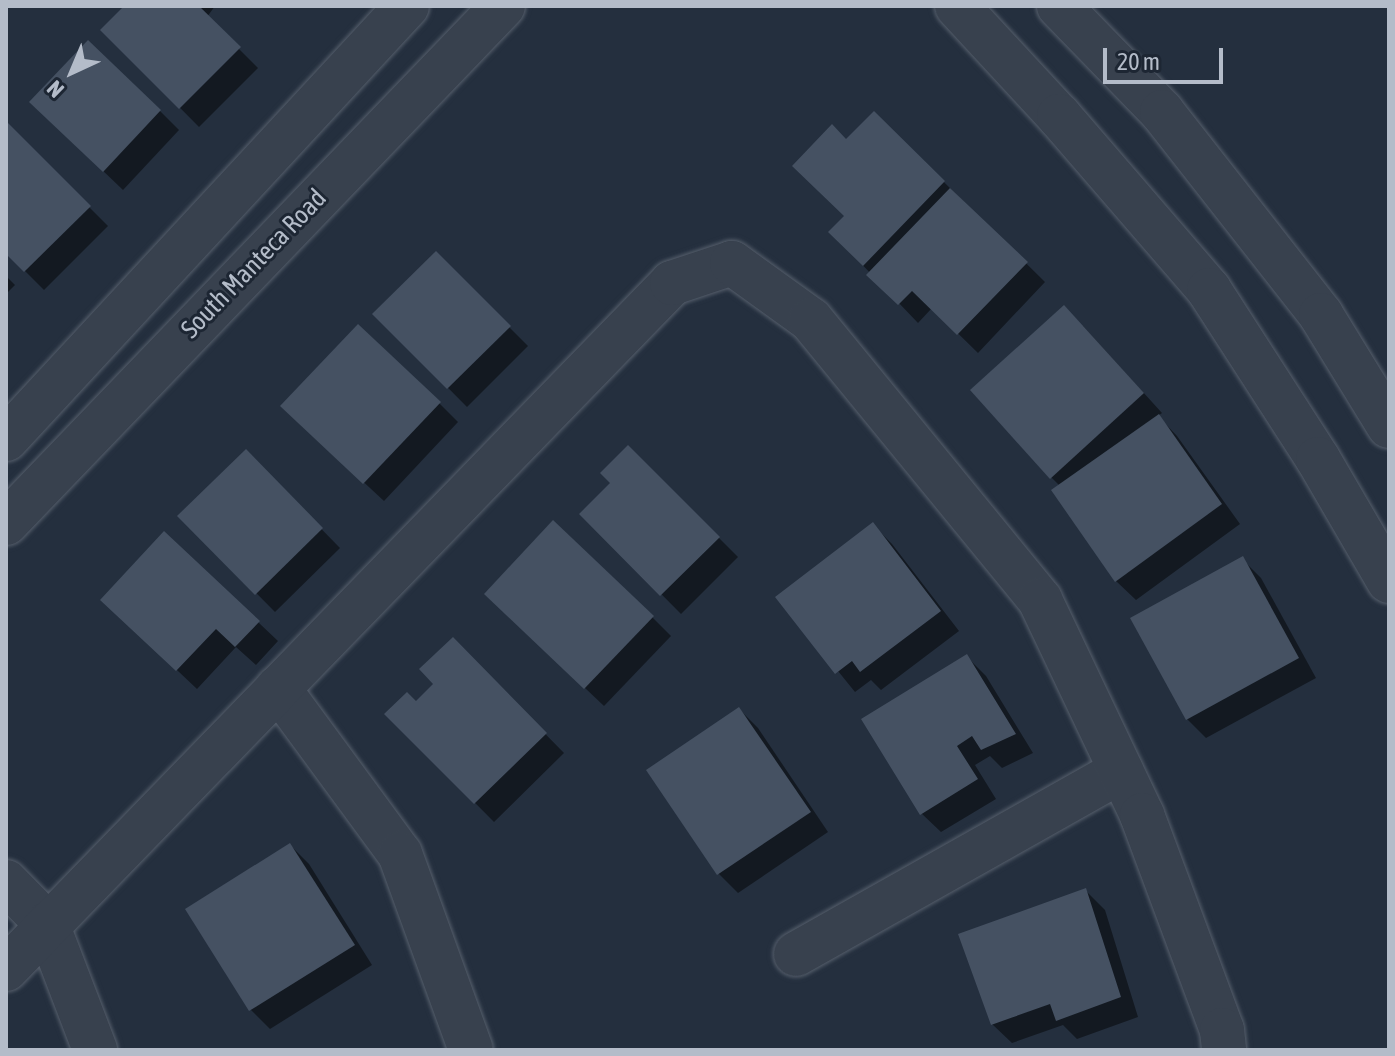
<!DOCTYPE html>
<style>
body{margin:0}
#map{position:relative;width:1395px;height:1056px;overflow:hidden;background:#242f3e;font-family:"Asap Condensed",sans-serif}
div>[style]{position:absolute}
.shadow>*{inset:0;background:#0007}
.building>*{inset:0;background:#455162}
.roads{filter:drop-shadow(0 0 2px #565f6c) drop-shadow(0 0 2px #565f6c)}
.minor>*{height:44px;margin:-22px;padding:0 22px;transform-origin:22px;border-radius:22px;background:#38414e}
.tertiary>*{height:44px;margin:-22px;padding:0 22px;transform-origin:22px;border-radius:22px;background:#38414e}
span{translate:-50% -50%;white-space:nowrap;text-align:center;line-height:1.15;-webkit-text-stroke:6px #1d2633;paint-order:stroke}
.street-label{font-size:26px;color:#b4bcc9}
.frame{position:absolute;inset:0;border:8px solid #b4bcc9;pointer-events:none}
.north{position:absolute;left:32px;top:32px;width:80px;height:80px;-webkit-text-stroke:6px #1d2633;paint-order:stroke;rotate:224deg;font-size:22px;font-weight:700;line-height:32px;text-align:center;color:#b4bcc9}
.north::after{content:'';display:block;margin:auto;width:28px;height:36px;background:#b4bcc9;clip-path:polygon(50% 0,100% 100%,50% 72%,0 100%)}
.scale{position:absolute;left:1103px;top:48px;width:120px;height:36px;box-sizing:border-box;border:4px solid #b4bcc9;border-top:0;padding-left:10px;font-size:24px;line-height:28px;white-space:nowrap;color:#b4bcc9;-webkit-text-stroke:6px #1d2633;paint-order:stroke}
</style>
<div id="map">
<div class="shadow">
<i style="clip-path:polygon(127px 6px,215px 6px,207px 17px,258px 68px,199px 127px,103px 30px)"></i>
<i style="clip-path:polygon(160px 111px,179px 130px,123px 190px,51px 121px)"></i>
<i style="clip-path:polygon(874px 113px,1045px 282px,978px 353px,932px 308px,918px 323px,831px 232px,846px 216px,846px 142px)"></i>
<i style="clip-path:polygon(7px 125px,108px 226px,44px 290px,6px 252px)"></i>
<i style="clip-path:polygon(436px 254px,528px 346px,467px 407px,375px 314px)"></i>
<i style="clip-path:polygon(6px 276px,15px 285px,6px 294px)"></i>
<i style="clip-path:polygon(1083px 326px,1162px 413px,1158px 416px,1177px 436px,1240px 524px,1136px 600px,1116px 581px,1054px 490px,1060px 486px,1051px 477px)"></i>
<i style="clip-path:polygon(439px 403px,458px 422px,384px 501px,302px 425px)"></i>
<i style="clip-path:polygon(628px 447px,738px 557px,681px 614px,582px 514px,612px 483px)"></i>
<i style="clip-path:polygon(246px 452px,340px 548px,275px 612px,180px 516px)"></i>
<i style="clip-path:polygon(873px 525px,892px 544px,959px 631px,881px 690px,871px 680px,855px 692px,778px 597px)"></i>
<i style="clip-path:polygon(164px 533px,278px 641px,256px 665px,236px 647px,197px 689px,122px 618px)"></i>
<i style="clip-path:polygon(1242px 559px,1261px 578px,1316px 678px,1206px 738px,1187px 719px)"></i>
<i style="clip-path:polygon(506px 613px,652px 617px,671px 636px,604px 706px)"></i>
<i style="clip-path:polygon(453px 640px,564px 753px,494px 822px,387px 714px,416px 704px,436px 684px)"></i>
<i style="clip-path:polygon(967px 657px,986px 676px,1033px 753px,1002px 768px,990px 756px,975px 765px,996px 799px,941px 832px,921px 813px)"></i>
<i style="clip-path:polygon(739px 709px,758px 728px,828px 832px,738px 893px,719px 874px,648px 771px)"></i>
<i style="clip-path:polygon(290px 845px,309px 864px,372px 965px,270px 1029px,251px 1010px,187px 910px)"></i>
<i style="clip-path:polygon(1086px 891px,1105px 910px,1138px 1017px,1077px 1039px,1063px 1025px,1012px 1043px,992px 1024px)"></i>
</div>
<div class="building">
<i style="clip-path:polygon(124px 6px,199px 6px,241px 47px,179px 109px,100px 30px)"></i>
<i style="clip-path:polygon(88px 40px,161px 110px,103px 172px,29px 102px)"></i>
<i style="clip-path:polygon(874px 111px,945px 181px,863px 266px,828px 232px,844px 216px,792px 166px,832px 124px,846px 139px)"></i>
<i style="clip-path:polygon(6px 121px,91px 206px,24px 272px,6px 254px)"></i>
<i style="clip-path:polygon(950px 188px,1028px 262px,957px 335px,912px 291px,898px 305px,866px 275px)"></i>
<i style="clip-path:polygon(436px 251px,511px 326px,447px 389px,372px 314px)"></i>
<i style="clip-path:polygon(1064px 305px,1144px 393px,1050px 479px,970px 390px)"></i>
<i style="clip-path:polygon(358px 324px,441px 402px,363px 484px,280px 406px)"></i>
<i style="clip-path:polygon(1159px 414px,1222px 504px,1115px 582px,1051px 490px)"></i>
<i style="clip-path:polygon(628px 445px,720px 537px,660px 596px,579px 514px,610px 483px,600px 473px)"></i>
<i style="clip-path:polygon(246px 449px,323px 528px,255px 595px,177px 516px)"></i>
<i style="clip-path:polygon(553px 520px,654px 616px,584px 689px,484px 594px)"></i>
<i style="clip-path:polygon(873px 522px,941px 611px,860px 672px,852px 661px,835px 674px,775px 597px)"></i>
<i style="clip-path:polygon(164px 531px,260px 621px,235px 647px,216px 629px,176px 671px,100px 600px)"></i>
<i style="clip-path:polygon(1243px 556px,1299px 658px,1186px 720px,1130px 618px)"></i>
<i style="clip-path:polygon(453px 637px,547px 733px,474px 804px,384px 714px,407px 692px,416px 701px,433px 684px,419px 669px)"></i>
<i style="clip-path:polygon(967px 654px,1016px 734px,981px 750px,972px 736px,957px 746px,978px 779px,920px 815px,861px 719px)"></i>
<i style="clip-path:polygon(739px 707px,811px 812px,717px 875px,646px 770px)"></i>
<i style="clip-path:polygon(290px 843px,355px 945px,249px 1011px,185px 909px)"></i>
<i style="clip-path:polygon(1086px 888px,1121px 997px,1056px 1021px,1050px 1004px,991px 1025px,958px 934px)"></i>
</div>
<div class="roads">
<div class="minor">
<i style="left:957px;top:6px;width:150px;rotate:47.2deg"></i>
<i style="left:1059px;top:116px;width:230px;rotate:49.2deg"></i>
<i style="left:1209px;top:290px;width:201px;rotate:57.2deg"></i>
<i style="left:1318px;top:459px;width:141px;rotate:59.8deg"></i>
<i style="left:1059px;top:6px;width:148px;rotate:45.8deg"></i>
<i style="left:1162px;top:112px;width:258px;rotate:51.9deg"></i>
<i style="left:1321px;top:315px;width:130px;rotate:58.5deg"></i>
<i style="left:278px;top:688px;width:206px;rotate:53.7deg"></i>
<i style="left:400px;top:854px;width:208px;rotate:70.1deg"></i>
<i style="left:6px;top:882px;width:59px;rotate:45.7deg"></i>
<i style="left:47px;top:924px;width:135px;rotate:69.1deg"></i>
<i style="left:796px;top:954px;width:373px;rotate:-29.4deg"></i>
<i style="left:6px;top:969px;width:956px;rotate:-45.85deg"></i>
<i style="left:672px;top:283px;width:63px;rotate:-18.4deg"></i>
<i style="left:732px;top:263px;width:97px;rotate:35.8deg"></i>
<i style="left:811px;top:320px;width:362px;rotate:50.7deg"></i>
<i style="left:1040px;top:600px;width:238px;rotate:64.6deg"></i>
<i style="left:1142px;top:815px;width:229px;rotate:69.6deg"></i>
<i style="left:1222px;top:1030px;width:20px;rotate:84deg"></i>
</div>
<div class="tertiary">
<i style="left:6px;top:439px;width:590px;rotate:-47.2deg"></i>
<i style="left:6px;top:523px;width:717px;rotate:-46.13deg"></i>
</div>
</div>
<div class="street-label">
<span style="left:254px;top:264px;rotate:-46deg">South Manteca Road</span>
</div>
<div class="frame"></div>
<div class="north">N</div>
<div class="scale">20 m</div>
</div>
